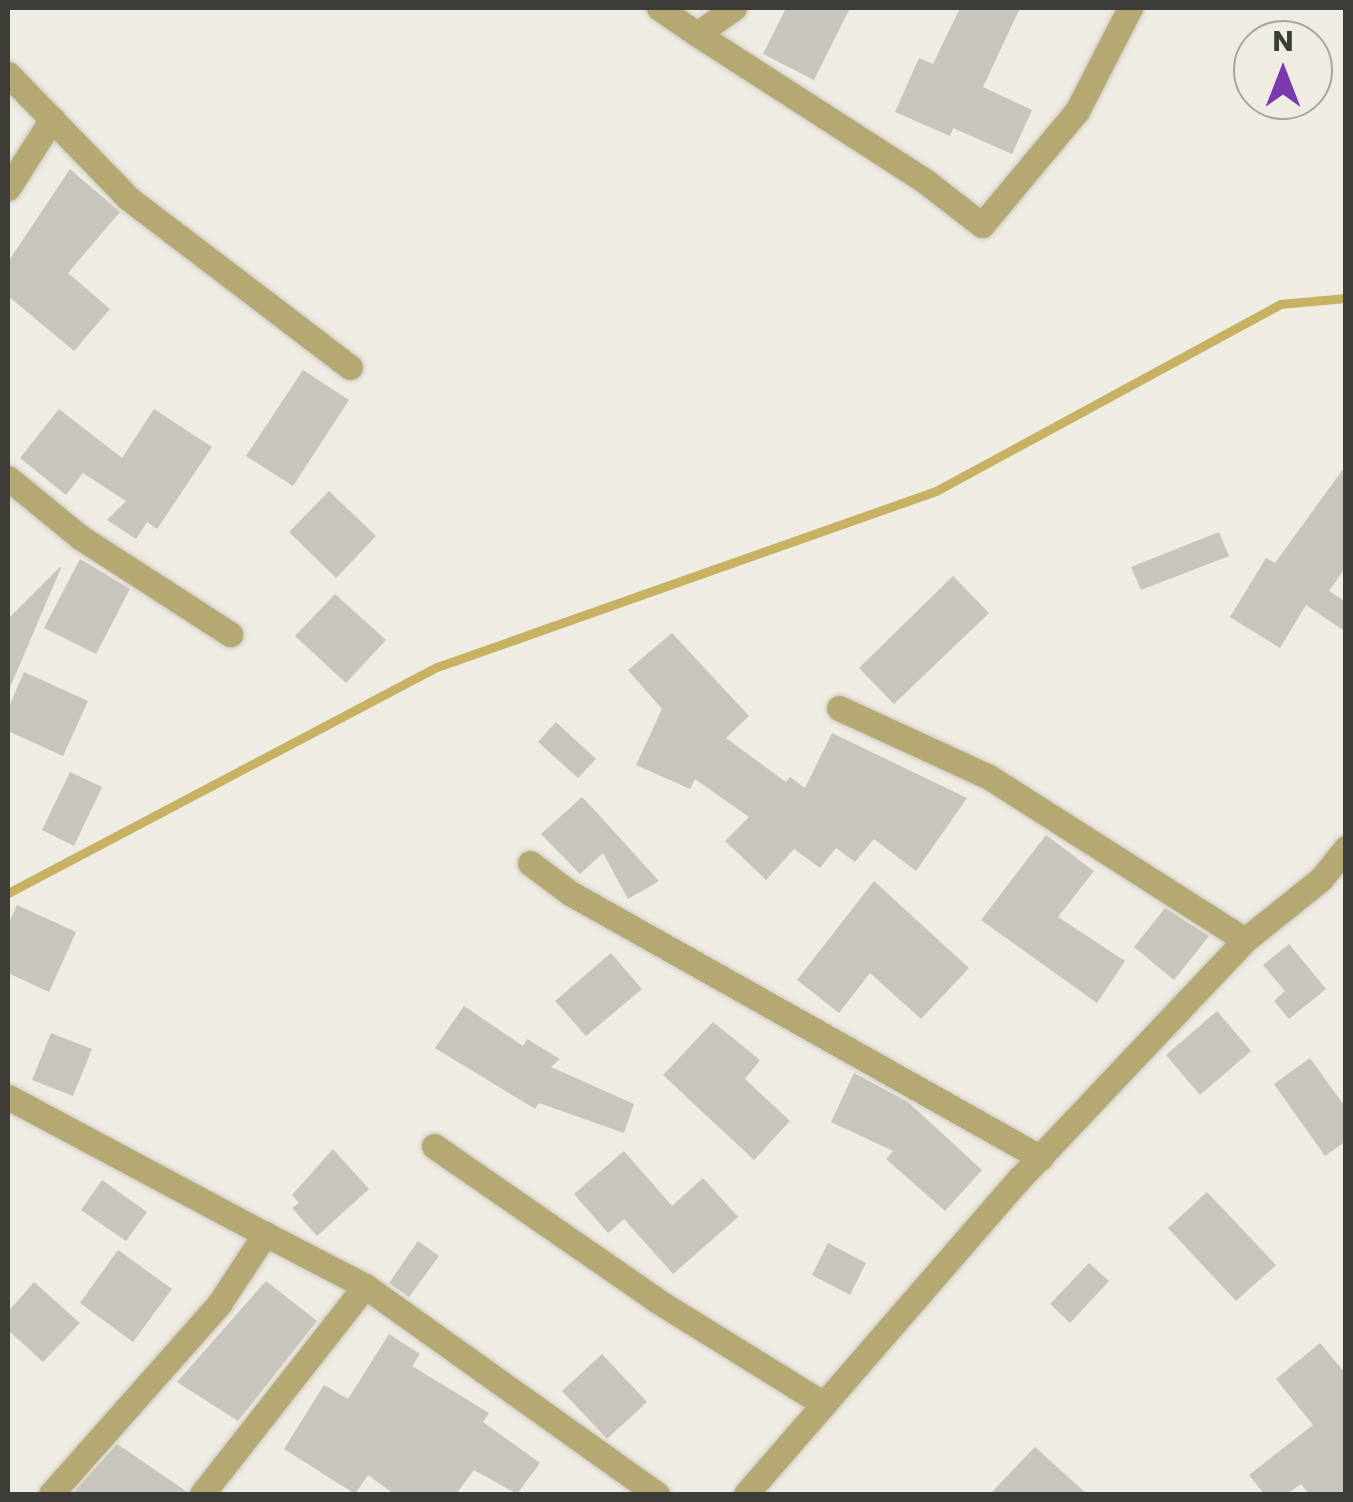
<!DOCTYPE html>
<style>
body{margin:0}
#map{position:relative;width:1353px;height:1502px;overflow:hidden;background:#efece3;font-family:Poppins,sans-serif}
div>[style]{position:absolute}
.stream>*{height:9px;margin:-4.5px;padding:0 4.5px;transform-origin:4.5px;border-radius:4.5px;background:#c6b262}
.building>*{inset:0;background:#c8c5bc}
.roads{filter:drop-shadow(0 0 2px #cbc9c1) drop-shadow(0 0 2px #cbc9c1)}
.minor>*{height:25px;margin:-12.5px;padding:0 12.5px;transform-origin:12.5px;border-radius:12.5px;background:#b6a873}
span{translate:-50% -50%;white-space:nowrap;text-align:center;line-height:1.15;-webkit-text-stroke:9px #efece3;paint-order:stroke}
.frame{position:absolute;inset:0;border:10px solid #3d3c38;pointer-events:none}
.north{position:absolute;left:1233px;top:20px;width:100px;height:100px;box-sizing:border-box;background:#efece3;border:2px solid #a8a69f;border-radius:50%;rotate:0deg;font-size:28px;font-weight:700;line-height:40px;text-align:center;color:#3d3c38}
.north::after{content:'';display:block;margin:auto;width:35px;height:45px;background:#7a3aaf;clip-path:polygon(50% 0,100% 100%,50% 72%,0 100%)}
</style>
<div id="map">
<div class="stream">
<i style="left:8px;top:893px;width:485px;rotate:-27.8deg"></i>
<i style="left:437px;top:667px;width:529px;rotate:-19.43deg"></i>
<i style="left:936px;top:491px;width:392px;rotate:-28.5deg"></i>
<i style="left:1280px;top:304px;width:66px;rotate:-5.2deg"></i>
</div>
<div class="building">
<i style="clip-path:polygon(786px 8px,850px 8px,814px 80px,763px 54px)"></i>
<i style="clip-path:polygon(960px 8px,1020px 8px,983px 87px,1032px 110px,1012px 154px,953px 128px,950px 136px,895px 112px,919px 58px,933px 64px)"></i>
<i style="clip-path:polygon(70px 169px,120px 212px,68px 273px,110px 309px,74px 351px,8px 296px,8px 262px)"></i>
<i style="clip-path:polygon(303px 370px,349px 400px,293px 486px,246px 456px)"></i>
<i style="clip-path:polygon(59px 409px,122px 458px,154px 409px,212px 447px,157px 529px,147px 522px,136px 539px,107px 520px,126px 501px,83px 473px,66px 495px,20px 458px)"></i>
<i style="clip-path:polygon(1346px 465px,1346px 567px,1329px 591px,1346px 602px,1346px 632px,1306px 605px,1280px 648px,1230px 617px,1266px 558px,1275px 563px)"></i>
<i style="clip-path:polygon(329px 491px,376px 536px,336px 578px,289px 532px)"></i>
<i style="clip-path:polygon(1219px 532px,1229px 556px,1141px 590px,1131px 567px)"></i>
<i style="clip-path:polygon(80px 559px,130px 589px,96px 654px,44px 628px)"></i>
<i style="clip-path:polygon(60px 567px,61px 568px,8px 692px,8px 619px)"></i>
<i style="clip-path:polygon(953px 576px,989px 613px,894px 704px,859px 668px)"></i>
<i style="clip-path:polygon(335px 594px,386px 640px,346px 683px,295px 636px)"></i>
<i style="clip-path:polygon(672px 633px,749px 716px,726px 738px,786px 782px,790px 777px,805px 788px,832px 733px,967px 798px,916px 871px,874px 839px,855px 862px,836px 848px,820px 868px,794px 849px,766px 880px,725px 841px,749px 817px,695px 779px,690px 789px,636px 765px,662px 709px,628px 670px)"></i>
<i style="clip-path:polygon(24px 672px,88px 701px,63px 756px,8px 731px,8px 709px)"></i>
<i style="clip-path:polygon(556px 722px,596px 759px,578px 778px,538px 742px)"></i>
<i style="clip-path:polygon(70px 772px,102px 787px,74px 846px,42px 830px)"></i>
<i style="clip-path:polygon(582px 797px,598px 814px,659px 881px,628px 899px,603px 853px,580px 874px,541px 834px)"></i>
<i style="clip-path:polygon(1046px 835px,1094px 871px,1058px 917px,1125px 961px,1097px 1003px,981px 920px)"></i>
<i style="clip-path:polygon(874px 881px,969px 968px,921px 1019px,870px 973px,839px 1013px,797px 980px)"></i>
<i style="clip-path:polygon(17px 905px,76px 932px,49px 992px,8px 973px,8px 925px)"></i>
<i style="clip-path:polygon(1165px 908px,1209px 936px,1174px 980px,1134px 947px)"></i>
<i style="clip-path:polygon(1289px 944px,1326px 989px,1289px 1019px,1274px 1001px,1285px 991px,1263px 965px)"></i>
<i style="clip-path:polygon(611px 953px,642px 989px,586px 1036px,555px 1001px)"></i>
<i style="clip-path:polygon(464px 1006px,523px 1046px,527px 1039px,560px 1059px,551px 1067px,634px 1104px,624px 1133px,539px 1103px,535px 1109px,435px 1048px)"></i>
<i style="clip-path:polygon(1217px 1011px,1251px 1051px,1200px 1095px,1166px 1055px)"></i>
<i style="clip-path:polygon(713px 1022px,760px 1060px,745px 1079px,790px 1121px,754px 1160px,663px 1075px)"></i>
<i style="clip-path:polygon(51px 1033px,92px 1049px,73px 1096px,32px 1080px)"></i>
<i style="clip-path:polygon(1310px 1058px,1346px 1108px,1346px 1141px,1325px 1156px,1274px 1084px)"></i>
<i style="clip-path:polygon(854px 1073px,908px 1102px,982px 1170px,945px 1211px,886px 1159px,893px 1151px,831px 1122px)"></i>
<i style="clip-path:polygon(333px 1149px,369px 1189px,317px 1236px,292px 1208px,299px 1203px,292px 1195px)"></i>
<i style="clip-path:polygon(624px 1151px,672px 1206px,703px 1178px,738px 1217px,673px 1274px,624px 1219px,608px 1233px,574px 1194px)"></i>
<i style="clip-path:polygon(102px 1180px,147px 1212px,126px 1241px,81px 1210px)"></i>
<i style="clip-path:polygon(1207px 1192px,1276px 1265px,1236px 1301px,1168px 1228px)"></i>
<i style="clip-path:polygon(418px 1241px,439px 1256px,409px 1297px,389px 1283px)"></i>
<i style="clip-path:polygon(828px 1243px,866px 1263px,850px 1295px,812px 1275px)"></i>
<i style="clip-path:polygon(118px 1250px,172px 1289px,133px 1342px,80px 1303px)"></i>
<i style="clip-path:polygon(1089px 1263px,1109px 1281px,1070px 1323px,1050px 1304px)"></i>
<i style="clip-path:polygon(266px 1281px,317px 1321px,238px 1421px,177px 1382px)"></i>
<i style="clip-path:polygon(34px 1282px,80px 1323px,43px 1362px,8px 1330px,8px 1312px)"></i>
<i style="clip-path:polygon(389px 1334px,420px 1354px,412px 1366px,489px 1413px,483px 1422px,540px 1463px,517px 1494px,474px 1470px,456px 1494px,394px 1494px,368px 1475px,355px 1494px,284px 1449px,324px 1385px,348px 1399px)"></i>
<i style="clip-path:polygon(1320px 1343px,1346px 1374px,1346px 1494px,1309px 1494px,1301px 1484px,1287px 1494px,1264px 1494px,1249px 1475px,1313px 1425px,1276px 1379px)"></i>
<i style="clip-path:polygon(602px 1354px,647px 1402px,607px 1439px,562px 1391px)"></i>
<i style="clip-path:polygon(117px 1444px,186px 1491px,186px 1494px,72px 1494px)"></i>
<i style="clip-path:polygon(1035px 1447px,1087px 1494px,990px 1494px)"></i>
</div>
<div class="roads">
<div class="minor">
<i style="left:659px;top:8px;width:46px;rotate:34.4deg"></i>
<i style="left:697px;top:34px;width:45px;rotate:-35.1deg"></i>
<i style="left:697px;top:34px;width:271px;rotate:32.8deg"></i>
<i style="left:925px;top:181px;width:72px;rotate:37.7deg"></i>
<i style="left:982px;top:225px;width:148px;rotate:-50.2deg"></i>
<i style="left:1077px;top:111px;width:116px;rotate:-62.8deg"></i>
<i style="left:8px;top:74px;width:173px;rotate:45.9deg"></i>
<i style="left:128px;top:198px;width:279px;rotate:37.3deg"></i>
<i style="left:8px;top:188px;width:82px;rotate:-57.5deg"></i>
<i style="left:8px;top:478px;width:93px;rotate:39.3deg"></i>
<i style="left:80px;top:537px;width:179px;rotate:32.9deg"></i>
<i style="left:839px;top:708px;width:165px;rotate:24.7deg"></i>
<i style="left:989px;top:777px;width:303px;rotate:32.5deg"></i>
<i style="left:530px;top:863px;width:50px;rotate:36.9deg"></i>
<i style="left:570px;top:893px;width:540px;rotate:29.36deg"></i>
<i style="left:8px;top:1097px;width:291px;rotate:28.1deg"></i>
<i style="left:434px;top:1146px;width:270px;rotate:34.7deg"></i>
<i style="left:656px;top:1300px;width:198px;rotate:31.8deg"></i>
<i style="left:51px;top:1494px;width:254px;rotate:-48.5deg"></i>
<i style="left:219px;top:1304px;width:84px;rotate:-56.7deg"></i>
<i style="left:265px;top:1234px;width:113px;rotate:27.5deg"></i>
<i style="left:365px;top:1286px;width:359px;rotate:35.5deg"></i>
<i style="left:202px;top:1494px;width:264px;rotate:-51.9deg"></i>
<i style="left:746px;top:1494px;width:417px;rotate:-49.1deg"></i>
<i style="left:1019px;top:1179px;width:329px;rotate:-46.6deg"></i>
<i style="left:1245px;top:940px;width:97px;rotate:-38.8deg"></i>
<i style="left:1321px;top:879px;width:40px;rotate:-51deg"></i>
</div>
</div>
<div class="frame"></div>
<div class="north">N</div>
</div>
